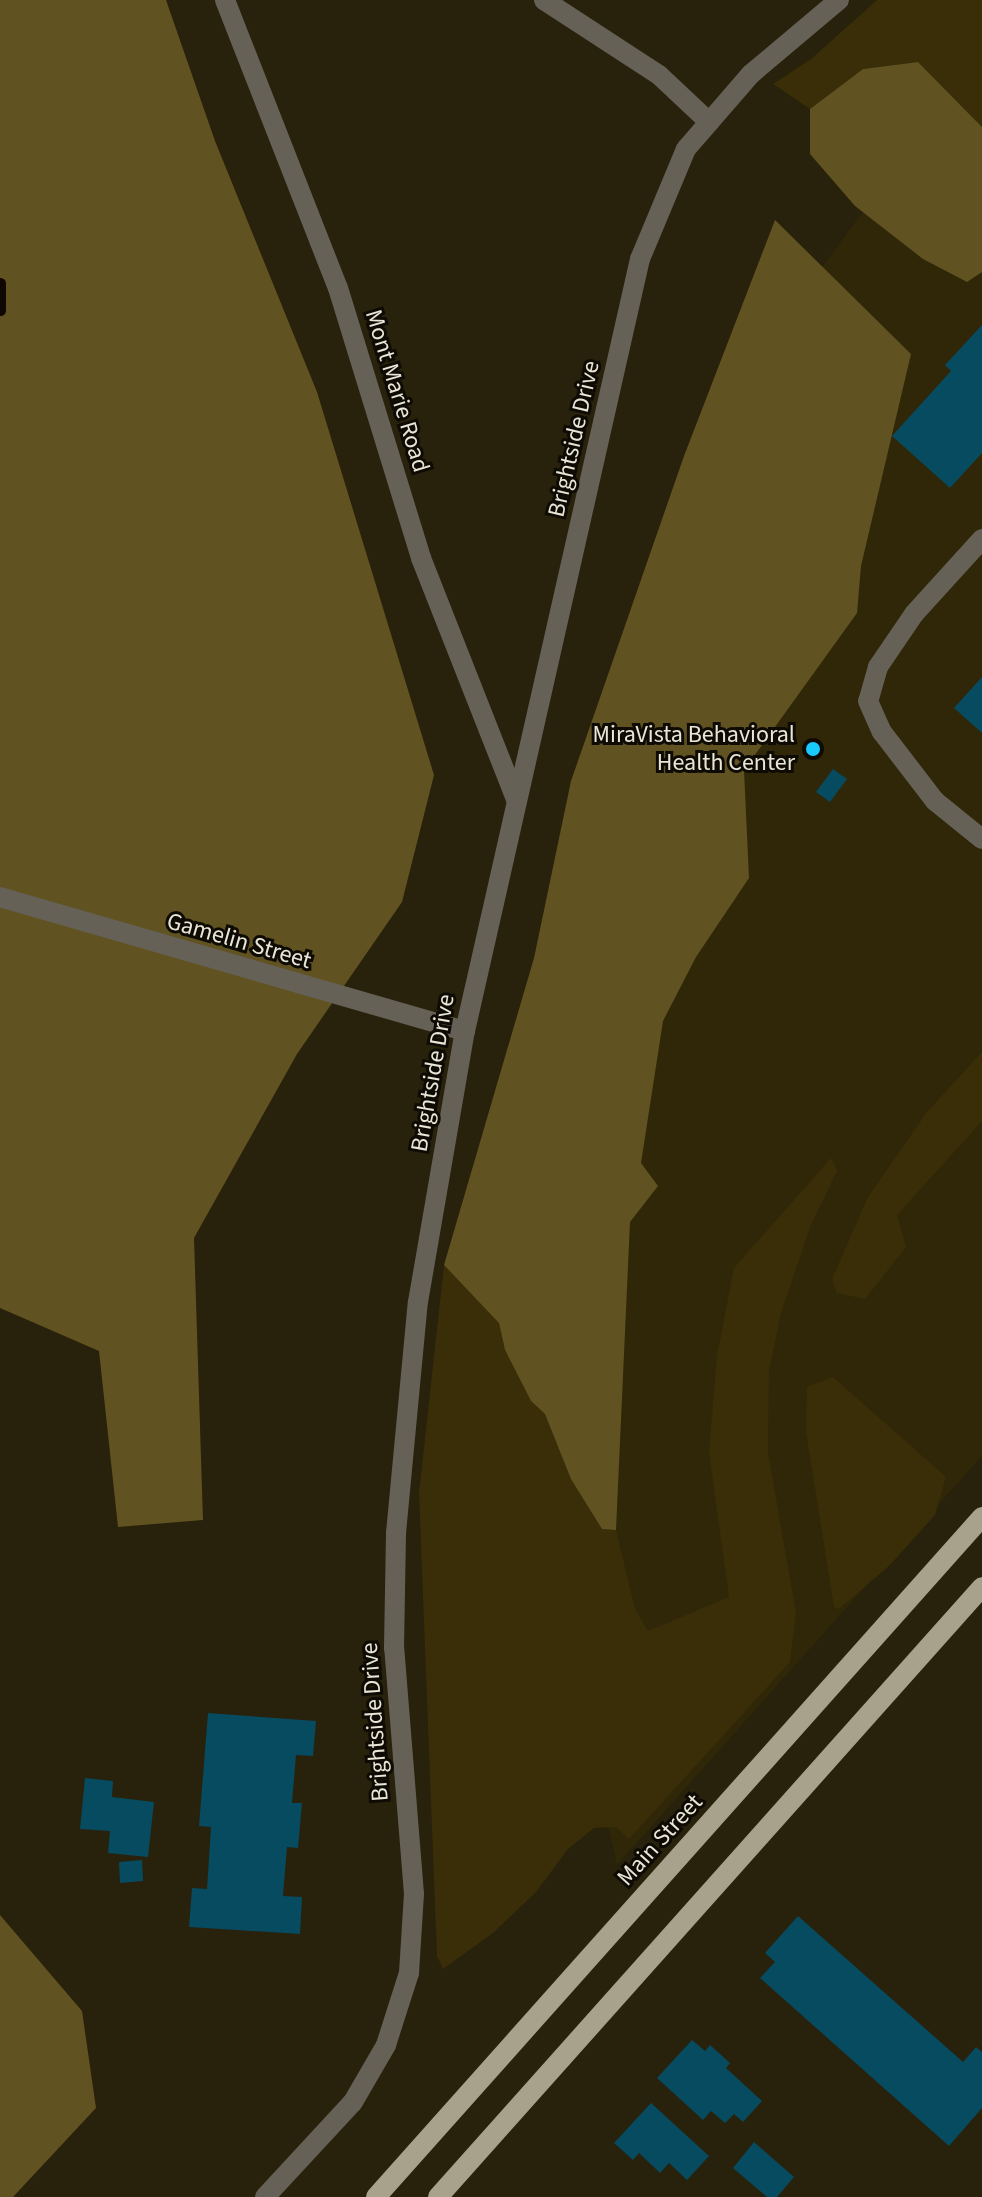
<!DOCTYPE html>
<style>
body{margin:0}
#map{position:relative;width:982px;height:2197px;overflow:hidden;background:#28210b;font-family:"Source Sans 3",sans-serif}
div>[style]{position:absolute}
.built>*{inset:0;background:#2f2708}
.green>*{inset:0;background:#392e07}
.forest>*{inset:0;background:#615221}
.stream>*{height:11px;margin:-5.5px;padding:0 5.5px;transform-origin:5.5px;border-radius:5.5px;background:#0f0700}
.building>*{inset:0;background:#064b60}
.service>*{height:20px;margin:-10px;padding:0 10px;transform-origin:10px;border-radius:10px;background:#656157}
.minor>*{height:20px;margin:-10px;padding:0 10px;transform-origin:10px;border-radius:10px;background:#656157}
.primary>*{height:20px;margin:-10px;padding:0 10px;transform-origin:10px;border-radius:10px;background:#a8a18b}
.dots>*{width:22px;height:22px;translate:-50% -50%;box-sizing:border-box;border:4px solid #0e0b04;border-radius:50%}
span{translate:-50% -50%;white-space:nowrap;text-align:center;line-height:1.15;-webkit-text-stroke:6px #0e0b04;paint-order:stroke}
.street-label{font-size:24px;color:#e9e5d7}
.poi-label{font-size:24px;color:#e9e5d7}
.right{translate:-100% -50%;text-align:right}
</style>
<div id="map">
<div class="built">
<i style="clip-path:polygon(982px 94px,982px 1456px,617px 1865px,531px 1488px,712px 418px,858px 218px)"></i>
</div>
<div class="green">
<i style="clip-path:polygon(877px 0,982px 0,982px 127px,918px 62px,863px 69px,810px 109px,773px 84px,811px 59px)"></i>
<i style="clip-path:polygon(982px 1052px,982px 1121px,897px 1215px,906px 1247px,865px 1299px,837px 1293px,832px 1279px,868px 1197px,927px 1112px)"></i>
<i style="clip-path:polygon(831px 1158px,837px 1171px,810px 1227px,781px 1313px,769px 1371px,768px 1453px,796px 1613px,790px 1662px,629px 1839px,616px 1827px,594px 1828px,568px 1849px,536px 1892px,493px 1933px,443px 1969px,437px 1956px,419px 1493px,444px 1265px,499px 1322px,505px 1350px,531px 1401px,545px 1414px,602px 1529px,616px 1530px,635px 1609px,648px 1631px,729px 1597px,709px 1452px,717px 1356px,734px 1268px)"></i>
<i style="clip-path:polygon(833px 1377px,946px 1477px,935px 1515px,890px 1565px,839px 1609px,834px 1607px,806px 1432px,807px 1387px)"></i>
</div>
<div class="forest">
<i style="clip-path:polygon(0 0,166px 0,215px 141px,317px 392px,434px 775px,402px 902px,297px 1054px,194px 1238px,203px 1520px,118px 1527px,99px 1351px,0 1308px)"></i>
<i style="clip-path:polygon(918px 62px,982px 127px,982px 272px,967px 282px,923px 259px,855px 206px,810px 154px,810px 109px,863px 69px)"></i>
<i style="clip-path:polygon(775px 220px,911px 354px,861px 566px,857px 613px,744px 770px,749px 878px,696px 957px,663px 1021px,641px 1163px,658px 1186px,630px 1222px,616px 1530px,602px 1529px,571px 1479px,545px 1414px,531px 1401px,505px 1350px,499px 1323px,444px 1265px,534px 958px,571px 781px,684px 456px)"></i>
<i style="clip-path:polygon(0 1915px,82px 2011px,96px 2108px,13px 2197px,0 2197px)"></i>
</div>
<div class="stream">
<i style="left:0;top:283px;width:27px;rotate:90deg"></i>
</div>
<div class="building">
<i style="clip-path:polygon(982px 325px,982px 453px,950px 488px,892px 436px,951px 371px,945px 365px)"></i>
<i style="clip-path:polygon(982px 677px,982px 733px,954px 708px)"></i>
<i style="clip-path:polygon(833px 769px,847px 779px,830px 802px,816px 792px)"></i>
<i style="clip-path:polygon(208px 1713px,316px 1721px,313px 1756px,296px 1755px,292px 1803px,302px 1803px,298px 1848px,287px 1847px,283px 1896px,302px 1897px,300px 1934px,189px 1927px,192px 1888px,207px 1889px,211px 1827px,199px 1826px)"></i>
<i style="clip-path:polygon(85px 1778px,113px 1781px,112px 1797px,154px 1802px,148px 1857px,108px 1853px,110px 1831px,80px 1829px)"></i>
<i style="clip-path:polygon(142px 1860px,143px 1881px,120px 1883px,119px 1862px)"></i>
<i style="clip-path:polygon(798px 1916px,963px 2062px,976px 2047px,982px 2052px,982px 2108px,949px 2146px,760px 1978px,775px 1962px,765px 1953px)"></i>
<i style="clip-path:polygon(692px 2040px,705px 2051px,710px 2045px,730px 2063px,726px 2068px,762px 2101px,743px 2122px,734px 2114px,725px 2123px,711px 2111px,703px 2120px,657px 2078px)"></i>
<i style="clip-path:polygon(651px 2103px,709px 2156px,687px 2180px,669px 2163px,660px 2173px,639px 2153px,633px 2160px,614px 2143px)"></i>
<i style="clip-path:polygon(754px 2142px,794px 2177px,777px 2197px,767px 2197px,733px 2168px)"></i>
</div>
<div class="service">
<i style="left:544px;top:0;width:137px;rotate:33.1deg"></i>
<i style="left:659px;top:75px;width:69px;rotate:43.2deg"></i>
<i style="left:982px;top:539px;width:101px;rotate:132.2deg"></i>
<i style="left:914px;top:614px;width:64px;rotate:124.2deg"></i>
<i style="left:878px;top:667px;width:35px;rotate:106deg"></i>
<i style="left:868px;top:701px;width:34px;rotate:66deg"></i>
<i style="left:882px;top:732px;width:87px;rotate:52.5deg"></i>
<i style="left:935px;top:801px;width:60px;rotate:39deg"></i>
</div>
<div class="minor">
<i style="left:225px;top:0;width:309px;rotate:68.6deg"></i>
<i style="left:338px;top:288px;width:282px;rotate:72.9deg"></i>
<i style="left:421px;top:558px;width:259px;rotate:68.5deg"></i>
<i style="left:0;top:897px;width:484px;rotate:16.1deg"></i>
<i style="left:265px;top:2197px;width:129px;rotate:-47.2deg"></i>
<i style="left:353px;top:2102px;width:66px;rotate:-59.9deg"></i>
<i style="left:386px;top:2045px;width:76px;rotate:-72.3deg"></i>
<i style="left:409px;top:1973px;width:79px;rotate:-86.4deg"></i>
<i style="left:414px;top:1894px;width:247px;rotate:-94.6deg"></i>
<i style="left:394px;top:1648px;width:115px;rotate:-89deg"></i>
<i style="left:396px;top:1533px;width:232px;rotate:-84.6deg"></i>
<i style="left:418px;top:1302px;width:275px;rotate:-80.2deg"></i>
<i style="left:465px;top:1031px;width:792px;rotate:-77.23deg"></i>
<i style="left:640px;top:259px;width:119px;rotate:-67.3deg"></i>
<i style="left:686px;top:149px;width:99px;rotate:-49.1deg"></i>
<i style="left:751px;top:74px;width:115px;rotate:-40.1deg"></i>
</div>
<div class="primary">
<i style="left:376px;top:2197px;width:911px;rotate:-48.29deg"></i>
<i style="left:438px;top:2197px;width:817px;rotate:-48.27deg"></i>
</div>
<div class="dots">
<i style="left:813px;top:749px;background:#19cafc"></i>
</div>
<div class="street-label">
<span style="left:397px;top:391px;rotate:73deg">Mont Marie Road</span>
<span style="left:574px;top:439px;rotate:-77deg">Brightside Drive</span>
<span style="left:239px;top:941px;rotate:16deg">Gamelin Street</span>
<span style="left:433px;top:1073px;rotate:-80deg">Brightside Drive</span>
<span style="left:375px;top:1722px;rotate:-94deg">Brightside Drive</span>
<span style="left:660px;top:1840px;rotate:-48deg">Main Street</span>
</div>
<div class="poi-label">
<span class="right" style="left:795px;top:749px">MiraVista Behavioral<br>Health Center</span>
</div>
</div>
